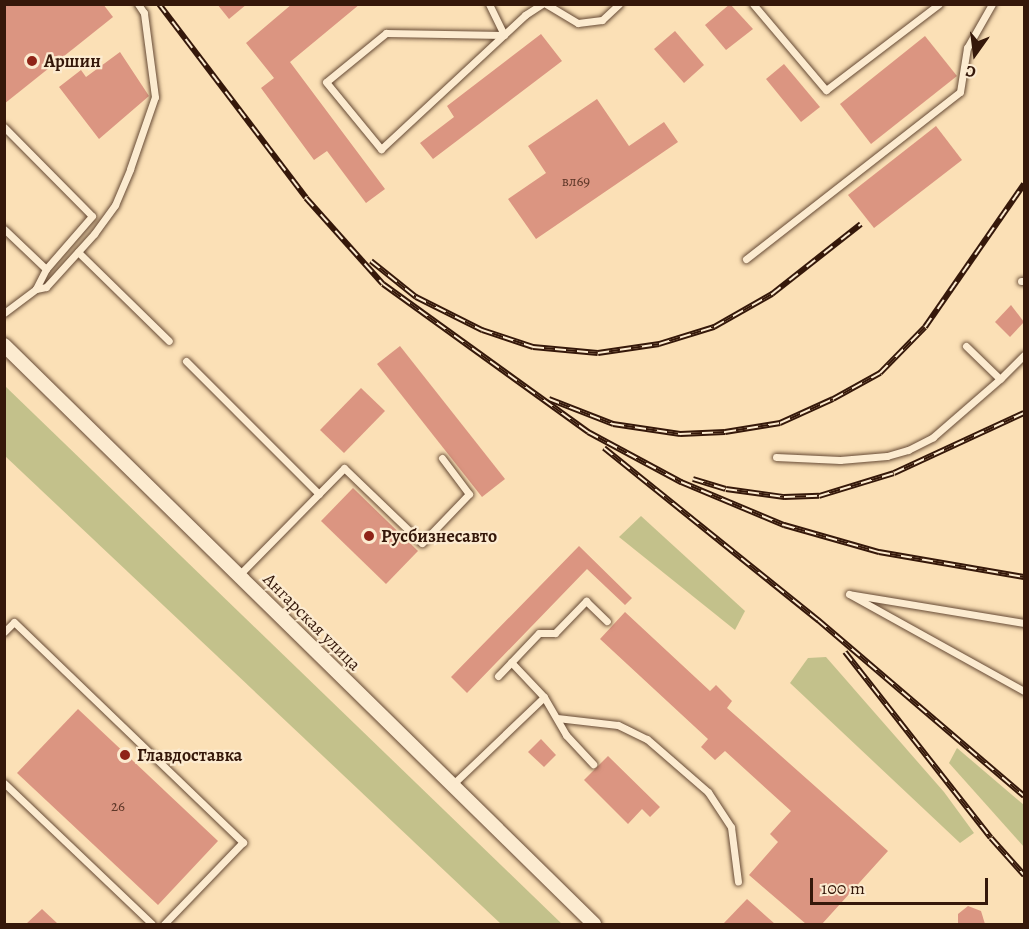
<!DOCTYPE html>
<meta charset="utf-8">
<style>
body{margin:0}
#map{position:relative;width:1029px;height:929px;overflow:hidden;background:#fbe0b6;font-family:Alegreya,serif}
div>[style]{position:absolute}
.green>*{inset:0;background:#c3c18b}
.building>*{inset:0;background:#db9581}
.roads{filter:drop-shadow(0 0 2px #664a35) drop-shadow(0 0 2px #664a35)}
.lane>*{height:7px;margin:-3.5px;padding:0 3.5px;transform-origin:3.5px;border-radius:3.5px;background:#fcebd0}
.street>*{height:14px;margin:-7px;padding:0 7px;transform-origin:7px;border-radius:7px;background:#fcebd0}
.rail>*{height:6px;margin-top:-3px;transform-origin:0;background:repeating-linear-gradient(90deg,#fcebd0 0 11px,#35180a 0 22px);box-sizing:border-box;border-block:2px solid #35180a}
.dots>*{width:16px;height:16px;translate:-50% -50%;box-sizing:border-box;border:3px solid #fcebd0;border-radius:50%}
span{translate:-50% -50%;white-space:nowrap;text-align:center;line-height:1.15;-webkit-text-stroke:4.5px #fcebd0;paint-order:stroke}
.number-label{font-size:15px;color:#5e3728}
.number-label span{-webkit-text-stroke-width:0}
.poi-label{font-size:18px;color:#35180a;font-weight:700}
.left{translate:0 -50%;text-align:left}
.street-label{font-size:18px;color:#35180a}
.frame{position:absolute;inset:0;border:6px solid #35180a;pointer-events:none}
.north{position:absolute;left:945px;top:24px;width:60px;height:60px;-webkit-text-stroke:4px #fcebd0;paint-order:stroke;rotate:194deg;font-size:16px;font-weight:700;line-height:24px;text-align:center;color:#35180a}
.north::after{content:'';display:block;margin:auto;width:21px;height:27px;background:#35180a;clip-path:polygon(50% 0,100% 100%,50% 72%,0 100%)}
.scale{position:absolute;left:810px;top:878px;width:178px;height:27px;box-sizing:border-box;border:3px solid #35180a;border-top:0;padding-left:8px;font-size:18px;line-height:21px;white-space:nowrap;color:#35180a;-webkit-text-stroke:4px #fcebd0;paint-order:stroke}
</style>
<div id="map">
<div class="green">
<i style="clip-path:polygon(5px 386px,562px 924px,501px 924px,5px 456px)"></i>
<i style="clip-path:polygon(641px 516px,745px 611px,735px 630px,619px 537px)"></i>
<i style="clip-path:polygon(826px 657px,944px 792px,974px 833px,960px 843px,790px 683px,808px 658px)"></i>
<i style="clip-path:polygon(957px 748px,1024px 805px,1024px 847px,949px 763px)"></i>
</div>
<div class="building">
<i style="clip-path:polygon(4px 4px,103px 4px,113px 17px,4px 104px)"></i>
<i style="clip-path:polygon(217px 4px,247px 4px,229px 19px)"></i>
<i style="clip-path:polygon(292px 4px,360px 4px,290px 62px,385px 189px,366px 203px,327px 151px,314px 160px,261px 88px,274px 78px,246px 43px)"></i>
<i style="clip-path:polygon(730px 4px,753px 29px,726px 50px,705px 25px)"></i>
<i style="clip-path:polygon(675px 31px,704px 65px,684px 83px,654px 49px)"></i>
<i style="clip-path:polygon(541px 34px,562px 61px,433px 159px,420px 143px,454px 117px,447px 106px)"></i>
<i style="clip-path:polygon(925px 36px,957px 76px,871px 144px,840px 104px)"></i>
<i style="clip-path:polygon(120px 52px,149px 96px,99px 139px,59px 87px,81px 70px,86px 77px)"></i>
<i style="clip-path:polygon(784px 64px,820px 107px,801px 122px,766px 79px)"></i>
<i style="clip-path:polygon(597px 99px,629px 146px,664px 122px,678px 142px,536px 239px,508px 199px,546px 173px,528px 146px)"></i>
<i style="clip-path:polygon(936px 126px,962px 160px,874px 228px,848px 195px)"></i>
<i style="clip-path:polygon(1011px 305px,1024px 322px,1010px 337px,995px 322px)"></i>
<i style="clip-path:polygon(400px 346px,505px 479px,482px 497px,377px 364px)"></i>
<i style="clip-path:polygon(361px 388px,385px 411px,344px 453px,320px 430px)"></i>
<i style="clip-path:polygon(353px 488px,418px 551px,386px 584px,321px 521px)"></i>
<i style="clip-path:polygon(579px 546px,632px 598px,625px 605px,587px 569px,467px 693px,451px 677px)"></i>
<i style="clip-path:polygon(625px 612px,710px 691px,716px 685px,732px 701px,727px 708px,888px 851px,822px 924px,806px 924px,749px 875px,778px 842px,770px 834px,791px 811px,725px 751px,715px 760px,701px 747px,708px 739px,600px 639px)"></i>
<i style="clip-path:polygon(78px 709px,218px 841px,158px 905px,17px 773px)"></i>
<i style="clip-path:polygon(541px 739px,556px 755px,544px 767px,528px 752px)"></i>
<i style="clip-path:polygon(608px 756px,660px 807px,650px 817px,642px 809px,628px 824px,584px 780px)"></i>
<i style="clip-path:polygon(747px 899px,775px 924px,723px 924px)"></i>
<i style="clip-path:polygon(968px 906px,981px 911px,985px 924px,958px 924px,958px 914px)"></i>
<i style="clip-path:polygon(42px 909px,58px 924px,26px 924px)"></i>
</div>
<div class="roads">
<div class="lane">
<i style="left:489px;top:4px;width:34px;rotate:64deg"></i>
<i style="left:546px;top:4px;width:37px;rotate:31deg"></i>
<i style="left:578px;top:23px;width:24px;rotate:-7deg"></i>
<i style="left:602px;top:20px;width:23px;rotate:-43deg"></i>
<i style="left:753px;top:4px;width:113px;rotate:49.7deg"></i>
<i style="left:826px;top:90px;width:142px;rotate:-37.3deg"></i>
<i style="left:504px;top:35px;width:118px;rotate:-179deg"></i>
<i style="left:386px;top:33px;width:77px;rotate:140.8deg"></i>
<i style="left:326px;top:82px;width:87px;rotate:50.6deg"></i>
<i style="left:381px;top:149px;width:197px;rotate:-42.9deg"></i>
<i style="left:525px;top:15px;width:20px;rotate:-33deg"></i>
<i style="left:4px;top:127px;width:125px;rotate:45.3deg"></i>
<i style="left:92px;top:216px;width:70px;rotate:131deg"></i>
<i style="left:46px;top:269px;width:22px;rotate:117deg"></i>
<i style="left:36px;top:289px;width:40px;rotate:143deg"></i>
<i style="left:4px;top:229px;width:58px;rotate:43.6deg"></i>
<i style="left:78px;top:252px;width:127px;rotate:44.4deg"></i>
<i style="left:746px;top:259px;width:271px;rotate:-38deg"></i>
<i style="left:960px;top:92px;width:45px;rotate:-81deg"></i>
<i style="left:967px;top:48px;width:51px;rotate:-60.4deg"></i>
<i style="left:1021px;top:281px;width:3px"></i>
<i style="left:36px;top:289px;width:10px;rotate:-11deg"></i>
<i style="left:46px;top:287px;width:72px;rotate:-47.8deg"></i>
<i style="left:94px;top:234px;width:36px;rotate:-54deg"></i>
<i style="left:115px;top:205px;width:39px;rotate:-67deg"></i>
<i style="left:130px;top:169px;width:76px;rotate:-70.9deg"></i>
<i style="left:155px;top:97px;width:85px;rotate:-97.5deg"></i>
<i style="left:144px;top:13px;width:11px;rotate:-124deg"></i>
<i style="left:966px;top:346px;width:47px;rotate:44.1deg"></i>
<i style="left:1000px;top:379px;width:34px;rotate:-45deg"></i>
<i style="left:186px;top:361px;width:188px;rotate:45deg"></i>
<i style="left:776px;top:457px;width:64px;rotate:2.7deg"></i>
<i style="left:840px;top:460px;width:47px;rotate:-4.9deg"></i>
<i style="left:887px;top:456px;width:22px;rotate:-16deg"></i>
<i style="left:908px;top:450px;width:28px;rotate:-27deg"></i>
<i style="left:933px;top:437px;width:89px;rotate:-40.9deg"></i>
<i style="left:239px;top:575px;width:150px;rotate:-45.5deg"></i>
<i style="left:344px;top:468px;width:108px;rotate:43.9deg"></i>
<i style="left:422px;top:543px;width:68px;rotate:-46.2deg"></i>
<i style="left:469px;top:494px;width:45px;rotate:-126.9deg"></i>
<i style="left:1024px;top:623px;width:177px;rotate:-170.6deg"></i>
<i style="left:849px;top:594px;width:200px;rotate:29deg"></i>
<i style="left:4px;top:632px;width:14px;rotate:-45deg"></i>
<i style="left:14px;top:622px;width:318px;rotate:43.9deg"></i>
<i style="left:243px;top:842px;width:114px;rotate:133.9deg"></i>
<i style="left:498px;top:676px;width:59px;rotate:-46.4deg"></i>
<i style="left:539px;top:633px;width:16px"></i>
<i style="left:555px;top:633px;width:45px;rotate:-45.9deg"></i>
<i style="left:586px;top:601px;width:29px;rotate:44deg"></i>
<i style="left:544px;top:697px;width:44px;rotate:59.9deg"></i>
<i style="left:566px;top:735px;width:40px;rotate:47deg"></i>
<i style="left:557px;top:718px;width:61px;rotate:6.5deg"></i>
<i style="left:618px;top:725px;width:32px;rotate:26deg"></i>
<i style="left:647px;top:739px;width:81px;rotate:41deg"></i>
<i style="left:708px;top:792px;width:42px;rotate:56.7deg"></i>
<i style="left:731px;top:827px;width:55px;rotate:82.7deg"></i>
<i style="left:4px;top:783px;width:204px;rotate:43.6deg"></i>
<i style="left:452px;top:785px;width:127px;rotate:-43.7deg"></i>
<i style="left:544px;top:697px;width:48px;rotate:-133.3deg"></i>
</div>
<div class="street">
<i style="left:4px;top:345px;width:827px;rotate:44.46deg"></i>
</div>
</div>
<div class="rail">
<i style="left:159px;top:4px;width:243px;rotate:52.8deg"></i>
<i style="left:306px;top:198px;width:115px;rotate:48.2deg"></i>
<i style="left:383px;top:284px;width:253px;rotate:35.8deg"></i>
<i style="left:588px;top:432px;width:106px;rotate:28.3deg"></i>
<i style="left:681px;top:482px;width:112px;rotate:22.7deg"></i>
<i style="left:784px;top:525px;width:99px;rotate:15.9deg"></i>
<i style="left:879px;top:552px;width:147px;rotate:9.8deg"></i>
<i style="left:371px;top:261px;width:58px;rotate:38.7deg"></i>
<i style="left:416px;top:297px;width:74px;rotate:26.6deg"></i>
<i style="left:482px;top:330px;width:54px;rotate:18.4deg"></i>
<i style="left:533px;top:347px;width:65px;rotate:5.3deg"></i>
<i style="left:598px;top:353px;width:62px;rotate:-8.4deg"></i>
<i style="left:659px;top:344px;width:58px;rotate:-17.2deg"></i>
<i style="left:714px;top:327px;width:67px;rotate:-29.6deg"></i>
<i style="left:772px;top:294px;width:113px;rotate:-38.2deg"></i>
<i style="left:549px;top:399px;width:69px;rotate:21.3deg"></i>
<i style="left:613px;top:424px;width:68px;rotate:8.5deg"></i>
<i style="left:680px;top:434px;width:45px;rotate:-2.5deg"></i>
<i style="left:725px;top:432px;width:56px;rotate:-9.3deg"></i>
<i style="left:780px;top:423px;width:58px;rotate:-24.4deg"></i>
<i style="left:833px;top:399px;width:54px;rotate:-29deg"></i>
<i style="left:880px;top:373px;width:64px;rotate:-45.6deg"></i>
<i style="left:925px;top:327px;width:174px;rotate:-55.3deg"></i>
<i style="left:604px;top:448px;width:275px;rotate:38.8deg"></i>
<i style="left:818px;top:620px;width:271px;rotate:40.5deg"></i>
<i style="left:693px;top:479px;width:34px;rotate:17deg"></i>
<i style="left:726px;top:489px;width:59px;rotate:7.9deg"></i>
<i style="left:784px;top:497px;width:35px;rotate:-2deg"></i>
<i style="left:819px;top:496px;width:78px;rotate:-17deg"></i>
<i style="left:894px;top:473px;width:143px;rotate:-24.8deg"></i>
<i style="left:845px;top:652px;width:236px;rotate:51.9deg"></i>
<i style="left:991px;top:838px;width:50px;rotate:48.3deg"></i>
</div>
<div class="dots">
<i style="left:32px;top:61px;background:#8f2418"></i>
<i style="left:369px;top:536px;background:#8f2418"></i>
<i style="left:125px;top:755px;background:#8f2418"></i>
</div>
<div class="number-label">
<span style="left:576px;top:182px">вл69</span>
<span style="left:118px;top:807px">26</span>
</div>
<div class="poi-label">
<span class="left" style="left:44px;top:61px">Аршин</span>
<span class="left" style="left:381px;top:536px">Русбизнесавто</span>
<span class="left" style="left:137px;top:755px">Главдоставка</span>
</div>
<div class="street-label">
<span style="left:312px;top:622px;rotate:45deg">Ангарская улица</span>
</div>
<div class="frame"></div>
<div class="north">С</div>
<div class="scale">100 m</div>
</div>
